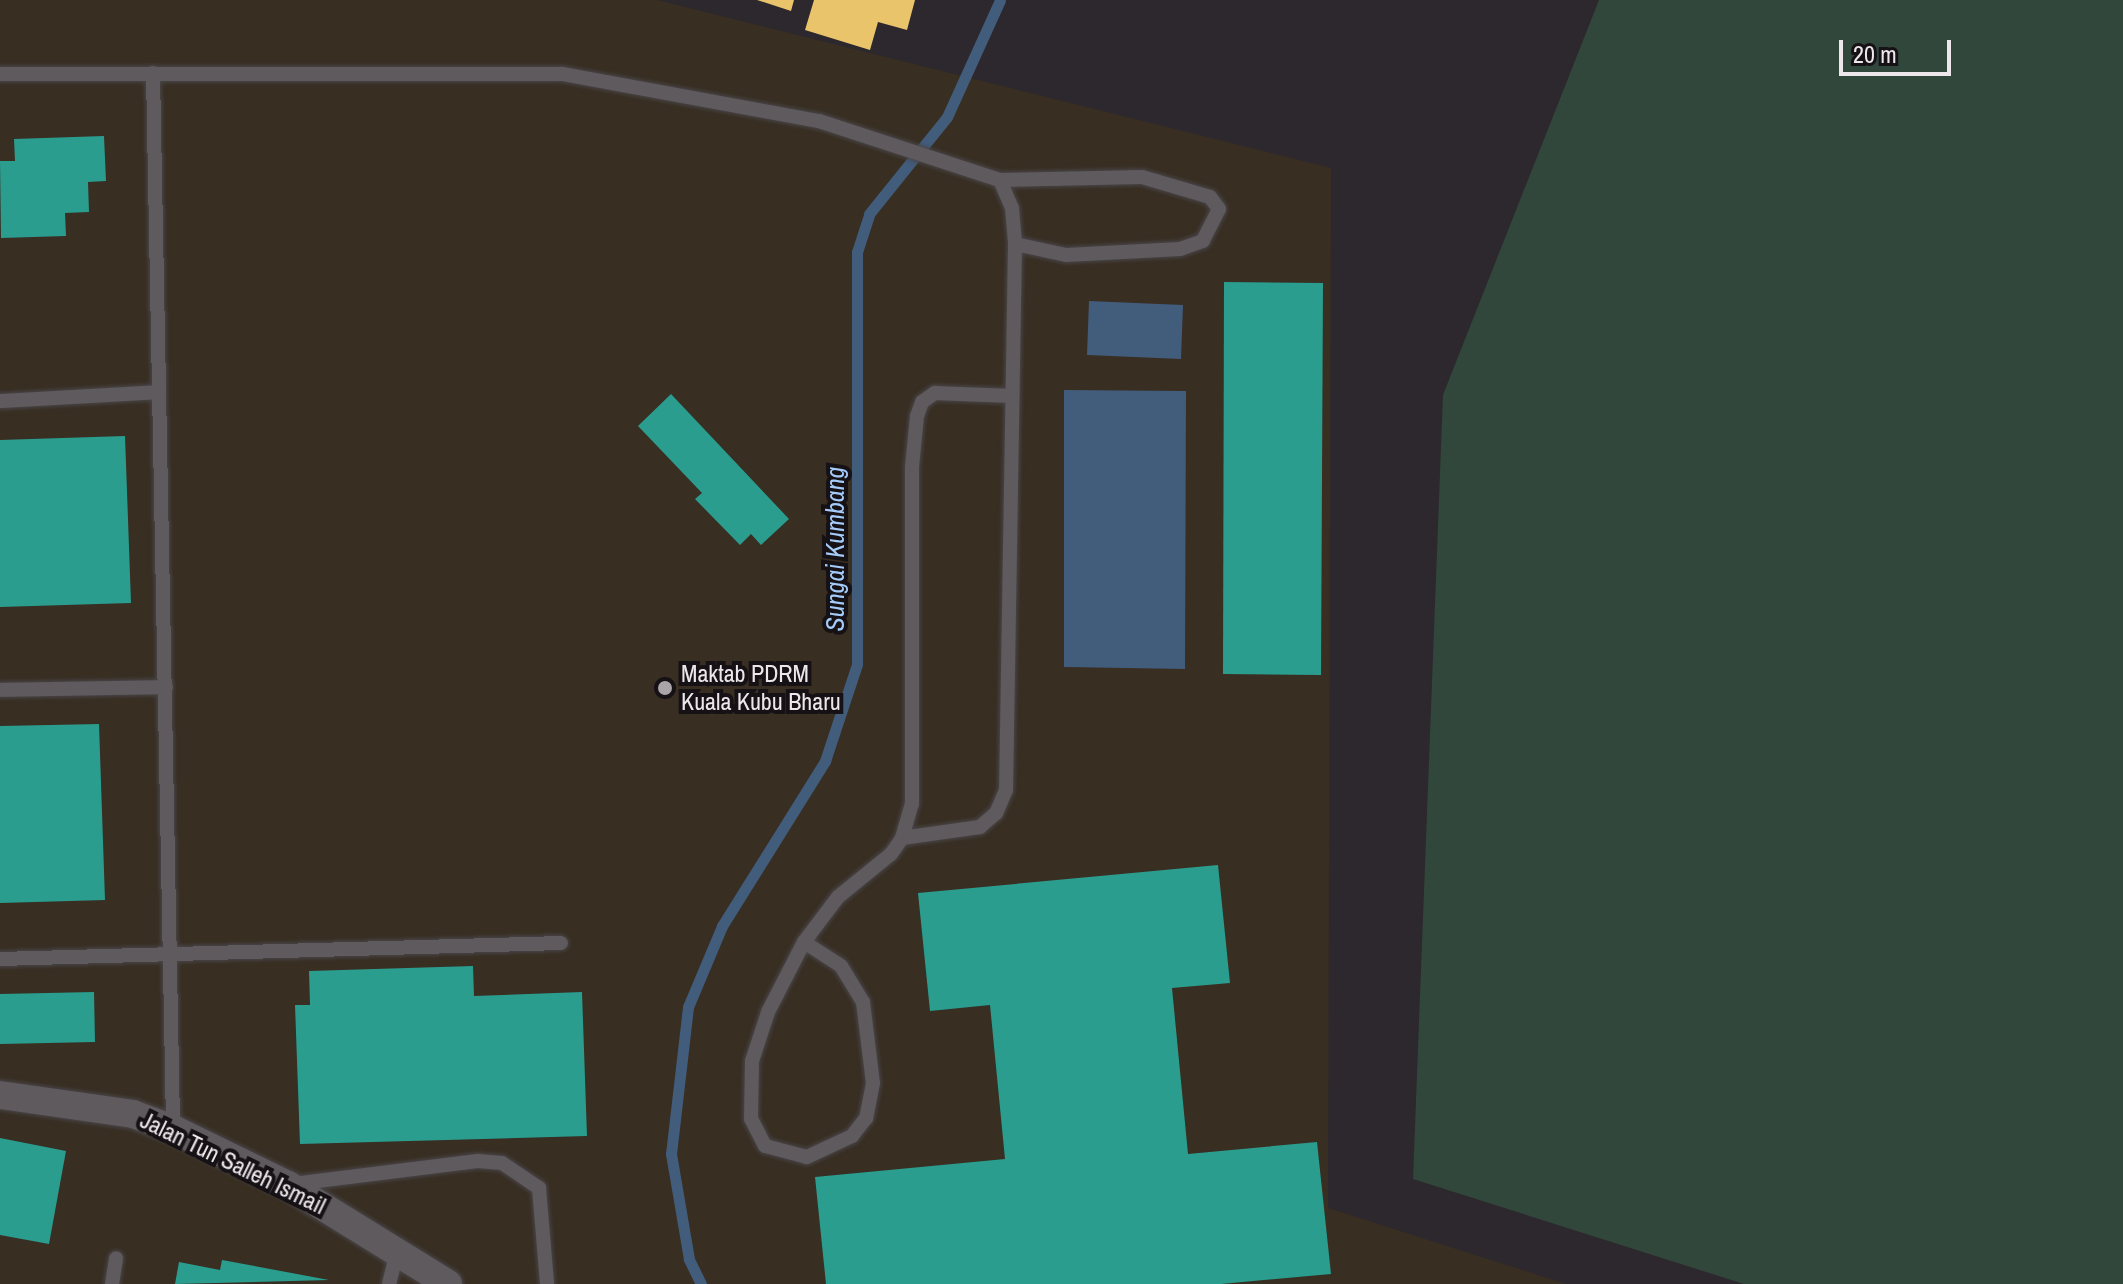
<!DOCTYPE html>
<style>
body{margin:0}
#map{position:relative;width:2123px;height:1284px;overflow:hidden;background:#2d282d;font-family:"Archivo Narrow",sans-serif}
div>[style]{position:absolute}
.education>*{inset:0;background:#382e22}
.green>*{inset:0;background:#31473b}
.water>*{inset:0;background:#425c7c}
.homes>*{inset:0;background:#e9c46a}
.schools>*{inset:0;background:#2a9d8f}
.stream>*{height:11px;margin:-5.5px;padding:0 5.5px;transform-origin:5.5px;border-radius:5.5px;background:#425c7c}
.roads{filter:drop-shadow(0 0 2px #484548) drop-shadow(0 0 2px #484548)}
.service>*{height:14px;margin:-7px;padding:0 7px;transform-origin:7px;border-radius:7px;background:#5f5a5e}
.minor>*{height:28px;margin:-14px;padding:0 14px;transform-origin:14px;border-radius:14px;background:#5f5a5e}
.dots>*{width:22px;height:22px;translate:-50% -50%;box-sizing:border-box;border:4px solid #151115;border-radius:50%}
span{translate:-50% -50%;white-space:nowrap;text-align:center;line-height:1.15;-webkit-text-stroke:8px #151115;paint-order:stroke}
.poi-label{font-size:24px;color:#ede7ec}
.left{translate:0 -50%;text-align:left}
.street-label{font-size:24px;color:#ede7ec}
.water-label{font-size:26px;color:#a5cbf9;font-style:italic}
.scale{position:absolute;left:1839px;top:40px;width:112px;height:36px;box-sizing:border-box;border:4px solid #ede7ec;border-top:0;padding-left:10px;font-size:24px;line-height:28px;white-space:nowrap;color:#ede7ec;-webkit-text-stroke:6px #151115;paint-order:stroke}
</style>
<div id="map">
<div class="education">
<i style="clip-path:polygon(0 0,657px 0,1331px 168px,1328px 1208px,1566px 1284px,0 1284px)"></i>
</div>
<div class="green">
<i style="clip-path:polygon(1599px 0,2123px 0,2123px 1284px,1744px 1284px,1413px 1179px,1443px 395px)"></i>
</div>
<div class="water">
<i style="clip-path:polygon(1089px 301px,1183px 305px,1181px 359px,1087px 355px)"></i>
<i style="clip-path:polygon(1064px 390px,1186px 391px,1185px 669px,1064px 667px)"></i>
</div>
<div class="homes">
<i style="clip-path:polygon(757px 0,794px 0,791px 11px)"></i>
<i style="clip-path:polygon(814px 0,915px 0,907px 30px,878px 22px,870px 50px,805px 30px)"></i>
</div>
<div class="schools">
<i style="clip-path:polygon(104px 136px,106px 181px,88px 182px,89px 212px,65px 213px,66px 236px,1px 238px,0 161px,15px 161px,14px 139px)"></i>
<i style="clip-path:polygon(1224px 282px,1323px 283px,1321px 675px,1223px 674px)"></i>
<i style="clip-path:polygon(671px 394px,789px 519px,761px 545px,751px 534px,740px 545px,695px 499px,702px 493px,638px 426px)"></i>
<i style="clip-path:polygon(125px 436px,131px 603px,0 607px,0 440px)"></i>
<i style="clip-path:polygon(99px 724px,105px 900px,0 903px,0 726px)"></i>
<i style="clip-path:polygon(1218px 865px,1230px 983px,1172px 988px,1188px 1154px,1317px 1142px,1331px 1274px,1221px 1284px,826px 1284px,815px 1177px,1005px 1159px,990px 1005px,930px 1011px,918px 893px)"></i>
<i style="clip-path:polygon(473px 966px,474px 996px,582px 992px,587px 1136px,300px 1144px,295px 1005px,310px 1005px,309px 971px)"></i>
<i style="clip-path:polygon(94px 992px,95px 1042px,0 1044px,0 994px)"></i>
<i style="clip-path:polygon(0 1138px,66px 1151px,49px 1244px,0 1235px)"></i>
<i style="clip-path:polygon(222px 1260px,329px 1280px,175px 1284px,179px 1262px,220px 1270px)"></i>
</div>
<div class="stream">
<i style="left:701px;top:1284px;width:28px;rotate:-116deg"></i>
<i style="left:689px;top:1259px;width:107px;rotate:-99.7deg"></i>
<i style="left:671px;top:1154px;width:148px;rotate:-83.4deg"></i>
<i style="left:688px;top:1007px;width:88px;rotate:-67.2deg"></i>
<i style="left:722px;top:926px;width:195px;rotate:-58deg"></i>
<i style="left:825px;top:761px;width:102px;rotate:-71.7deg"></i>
<i style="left:857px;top:664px;width:412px;rotate:-90deg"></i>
<i style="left:857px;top:252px;width:40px;rotate:-72deg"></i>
<i style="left:869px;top:214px;width:124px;rotate:-51.2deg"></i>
<i style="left:947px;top:117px;width:128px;rotate:-65.6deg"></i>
</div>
<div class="roads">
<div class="service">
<i style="left:153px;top:73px;width:1056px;rotate:88.91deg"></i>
<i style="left:0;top:74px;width:562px"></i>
<i style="left:562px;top:74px;width:261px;rotate:10.4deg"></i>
<i style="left:819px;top:121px;width:190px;rotate:18.1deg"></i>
<i style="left:1000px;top:180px;width:30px;rotate:67deg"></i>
<i style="left:1012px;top:208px;width:36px;rotate:85deg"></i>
<i style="left:1015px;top:244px;width:546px;rotate:90.94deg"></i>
<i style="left:1006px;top:790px;width:25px;rotate:113deg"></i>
<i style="left:996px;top:813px;width:21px;rotate:139deg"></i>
<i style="left:980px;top:827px;width:79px;rotate:172deg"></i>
<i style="left:1000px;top:180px;width:142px;rotate:-1.2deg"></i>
<i style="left:1142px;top:177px;width:71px;rotate:16.4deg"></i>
<i style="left:1210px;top:197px;width:15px;rotate:53deg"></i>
<i style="left:1219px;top:209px;width:36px;rotate:117deg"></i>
<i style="left:1203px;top:241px;width:24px;rotate:161deg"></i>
<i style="left:1180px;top:249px;width:114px;rotate:177deg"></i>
<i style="left:1066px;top:255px;width:52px;rotate:-167.8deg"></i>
<i style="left:0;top:401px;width:159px;rotate:-3.2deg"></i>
<i style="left:0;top:690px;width:166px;rotate:-1deg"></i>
<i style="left:804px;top:942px;width:44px;rotate:33deg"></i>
<i style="left:841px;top:966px;width:42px;rotate:58.6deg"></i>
<i style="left:863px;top:1002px;width:82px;rotate:83deg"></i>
<i style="left:873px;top:1083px;width:36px;rotate:101deg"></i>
<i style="left:866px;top:1118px;width:23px;rotate:128deg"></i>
<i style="left:852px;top:1136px;width:50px;rotate:155deg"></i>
<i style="left:807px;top:1157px;width:43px;rotate:-165.3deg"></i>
<i style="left:765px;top:1146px;width:30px;rotate:-117deg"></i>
<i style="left:751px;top:1119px;width:58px;rotate:-89deg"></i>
<i style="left:752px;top:1061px;width:52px;rotate:-71.9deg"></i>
<i style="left:768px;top:1012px;width:79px;rotate:-62.8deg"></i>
<i style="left:804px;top:942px;width:56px;rotate:-52.9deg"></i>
<i style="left:838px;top:897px;width:68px;rotate:-39.1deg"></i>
<i style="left:891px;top:854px;width:19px;rotate:-55deg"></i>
<i style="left:902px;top:838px;width:35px;rotate:-74deg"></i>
<i style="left:912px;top:804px;width:337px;rotate:-90deg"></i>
<i style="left:912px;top:467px;width:51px;rotate:-84.4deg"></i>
<i style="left:917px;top:416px;width:15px;rotate:-70deg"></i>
<i style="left:922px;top:402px;width:16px;rotate:-35deg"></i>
<i style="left:935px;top:393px;width:77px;rotate:2.2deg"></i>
<i style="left:0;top:959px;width:561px;rotate:-1.63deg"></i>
<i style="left:293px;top:1184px;width:186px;rotate:-7.1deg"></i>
<i style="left:478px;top:1161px;width:24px;rotate:5deg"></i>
<i style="left:502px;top:1163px;width:45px;rotate:34deg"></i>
<i style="left:539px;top:1188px;width:96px;rotate:85.2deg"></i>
<i style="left:112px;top:1284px;width:26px;rotate:-81deg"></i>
<i style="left:389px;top:1284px;width:33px;rotate:-76deg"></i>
</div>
<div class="minor">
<i style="left:0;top:1095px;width:134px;rotate:8.1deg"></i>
<i style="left:133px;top:1114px;width:43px;rotate:20.6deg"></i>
<i style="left:173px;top:1129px;width:128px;rotate:26deg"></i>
<i style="left:288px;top:1185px;width:188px;rotate:31.7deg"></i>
</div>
</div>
<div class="dots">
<i style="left:665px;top:688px;background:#aaa4a9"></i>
</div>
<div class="poi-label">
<span class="left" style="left:681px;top:688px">Maktab PDRM<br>Kuala Kubu Bharu</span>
</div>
<div class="street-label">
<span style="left:233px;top:1163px;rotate:26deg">Jalan Tun Salleh Ismail</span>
</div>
<div class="water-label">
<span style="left:835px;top:549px;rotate:-90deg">Sungai Kumbang</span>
</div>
<div class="scale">20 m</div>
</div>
